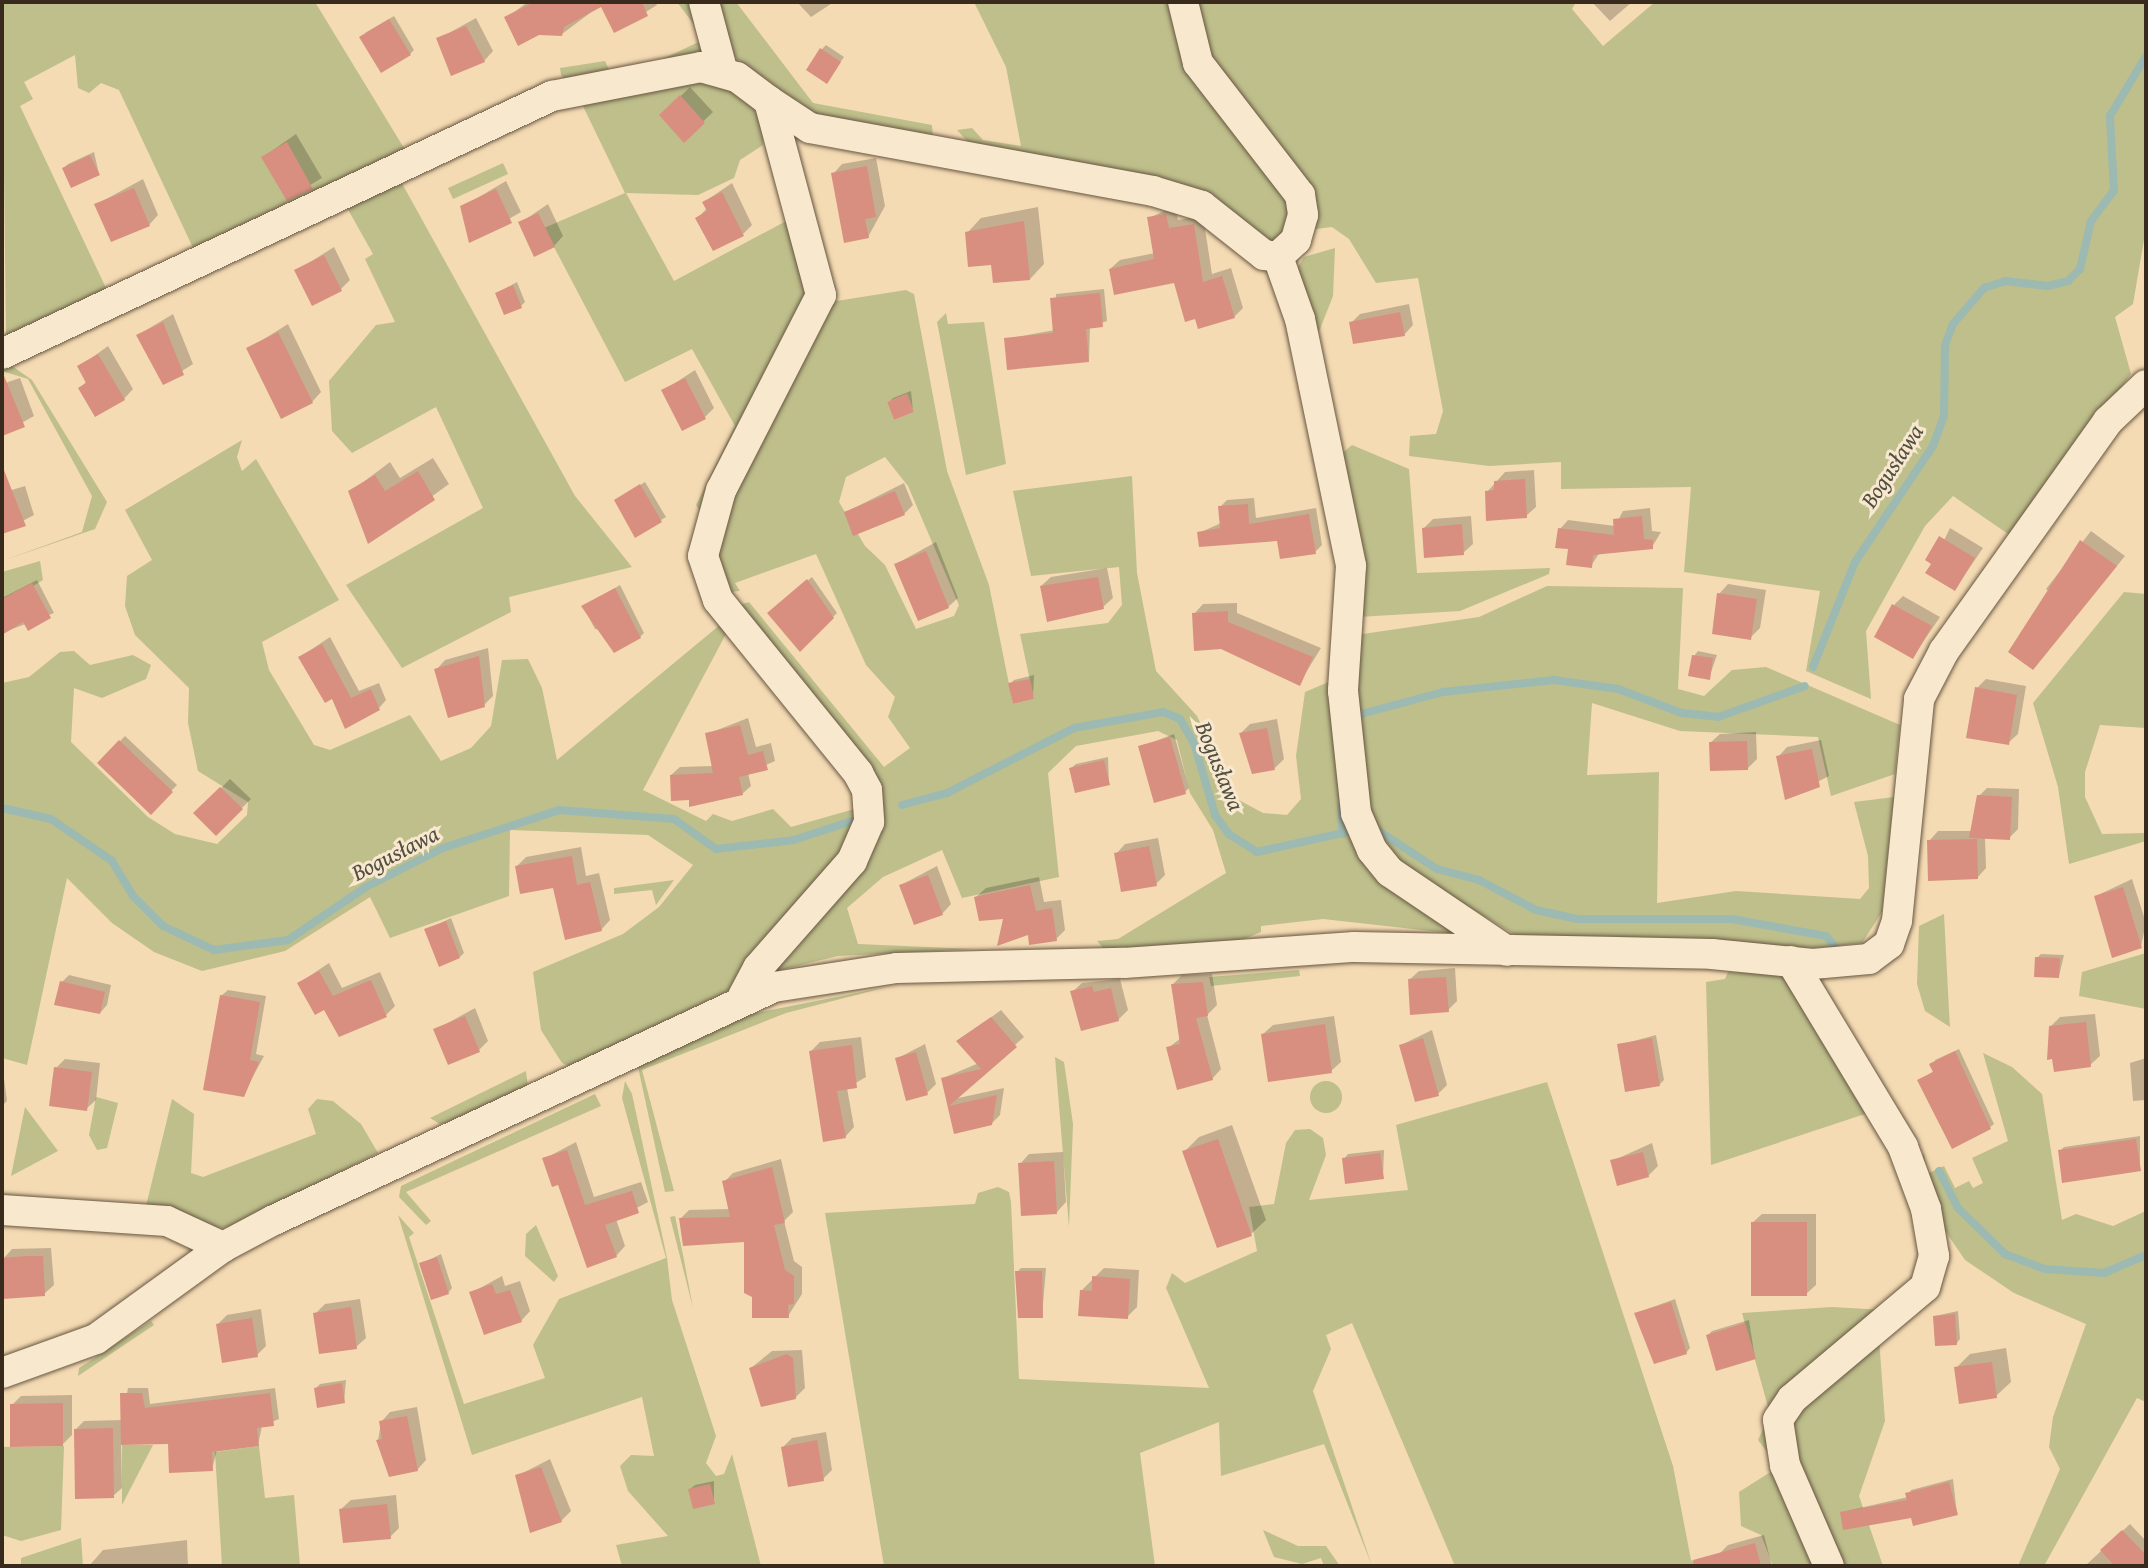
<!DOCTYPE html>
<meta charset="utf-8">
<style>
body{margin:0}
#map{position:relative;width:2148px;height:1568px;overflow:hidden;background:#f4dbb3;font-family:"Gentium Book Plus",serif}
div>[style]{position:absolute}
.green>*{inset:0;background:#bebf8b}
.round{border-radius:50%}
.shadow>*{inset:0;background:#0003}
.stream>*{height:8px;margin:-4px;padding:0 4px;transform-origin:4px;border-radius:4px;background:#9cbab2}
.building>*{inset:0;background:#d88f7f}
.roads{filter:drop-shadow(0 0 2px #675642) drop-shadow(0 0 2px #675642)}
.minor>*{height:30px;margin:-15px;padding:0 15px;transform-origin:15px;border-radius:15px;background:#f8e8ce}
span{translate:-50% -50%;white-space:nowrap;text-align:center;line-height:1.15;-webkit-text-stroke:6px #f8e8ce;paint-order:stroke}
.water-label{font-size:23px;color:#514e42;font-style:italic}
.frame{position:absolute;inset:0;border:4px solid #382a1d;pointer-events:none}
</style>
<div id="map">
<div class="green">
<i style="clip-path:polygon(2px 2px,315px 2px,407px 153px,194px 250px,119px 90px,101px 83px,89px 93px,78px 88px,75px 55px,24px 82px,33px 99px,20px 106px,106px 288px,114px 290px,6px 338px)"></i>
<i style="clip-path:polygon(677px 2px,693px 2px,710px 49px,702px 58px,652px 64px,705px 39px)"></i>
<i style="clip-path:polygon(712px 2px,736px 2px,813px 103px,932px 125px,933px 137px,811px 122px,731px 54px)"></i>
<i style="clip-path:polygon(974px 2px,1177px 2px,1294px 196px,1289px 238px,1268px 243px,1228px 214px,974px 149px,957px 130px,972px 128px,983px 140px,1021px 146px,1006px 67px)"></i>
<i style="clip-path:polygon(1186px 2px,1576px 2px,1572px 9px,1603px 46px,1655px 2px,2146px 2px,2146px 228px,2133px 304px,2115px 317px,2131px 374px,2011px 536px,1953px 496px,1925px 526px,1866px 631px,1871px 699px,1806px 671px,1820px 591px,1684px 572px,1691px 487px,1561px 489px,1561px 462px,1489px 466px,1409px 456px,1410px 436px,1436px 434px,1443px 411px,1418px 278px,1376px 283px,1349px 239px,1332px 227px,1308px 230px,1201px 56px)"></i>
<i style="clip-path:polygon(605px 61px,610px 72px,568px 83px,561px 75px,560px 68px)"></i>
<i style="clip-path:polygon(702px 72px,748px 100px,763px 125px,763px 145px,740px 160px,734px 178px,698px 195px,626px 193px,674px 281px,788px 220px,810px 291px,701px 513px,696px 505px,735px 426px,692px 349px,625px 382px,544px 228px,625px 193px,580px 100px,534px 110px)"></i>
<i style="clip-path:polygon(503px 163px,508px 174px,453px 199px,448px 188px)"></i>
<i style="clip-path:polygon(399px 178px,575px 496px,632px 567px,509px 597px,511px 612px,402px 668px,346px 585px,483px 508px,436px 407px,352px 453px,332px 431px,329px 381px,376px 325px,395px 322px,365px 259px,373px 254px,346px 206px,198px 278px)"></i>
<i style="clip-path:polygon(1335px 248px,1333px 296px,1318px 334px,1294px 273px,1304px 257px)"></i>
<i style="clip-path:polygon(evenodd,906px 290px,914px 294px,947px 471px,989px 585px,1013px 704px,1034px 699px,1020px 634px,1108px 623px,1122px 605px,1119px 567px,1031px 576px,1013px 491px,1132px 476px,1137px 573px,1156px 671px,1197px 716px,1235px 798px,1263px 813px,1287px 815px,1301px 799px,1296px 756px,1305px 692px,1338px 678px,1348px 810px,1458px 934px,1323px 919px,1261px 926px,1261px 932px,1235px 943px,1105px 950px,1097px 941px,1118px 939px,1226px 873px,1213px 830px,1190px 793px,1177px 740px,1158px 731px,1076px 746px,1048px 773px,1059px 877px,962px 898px,942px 850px,883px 877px,847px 908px,858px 944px,974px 949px,838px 956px,776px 971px,883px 825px,883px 803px,879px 788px,737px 606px,749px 602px,884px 767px,910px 748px,888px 717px,895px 697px,866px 665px,816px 554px,735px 583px,740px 591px,729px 592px,722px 590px,713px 531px,830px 302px,906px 290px,907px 394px,914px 412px,894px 420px,887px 402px,907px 394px,906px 290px,885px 457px,908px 486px,959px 605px,954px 616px,916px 629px,885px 565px,865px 546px,839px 502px,846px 477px,885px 457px)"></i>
<i style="clip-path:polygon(946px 313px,948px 324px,984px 322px,1006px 464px,966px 475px,937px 322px)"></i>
<i style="clip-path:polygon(2px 359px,32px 380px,107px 502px,95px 529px,2px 561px,82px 532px,92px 496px,28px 379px,2px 371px)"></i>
<i style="clip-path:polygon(242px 440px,237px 457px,242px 471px,256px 459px,339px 600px,262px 642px,269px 670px,314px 745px,330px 750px,410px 715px,441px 761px,471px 748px,491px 726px,502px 660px,528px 659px,542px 688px,557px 760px,721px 624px,727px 632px,643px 790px,706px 821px,713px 814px,732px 821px,773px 809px,791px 827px,858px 808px,853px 842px,730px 990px,571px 1067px,562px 1063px,541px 1030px,533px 972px,623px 934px,659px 907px,693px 865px,648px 835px,510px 830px,509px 896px,390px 938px,370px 897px,285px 951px,202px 971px,154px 952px,112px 923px,67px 878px,27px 1065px,2px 1058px,2px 683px,29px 677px,60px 652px,74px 651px,90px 665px,133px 655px,151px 665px,146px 679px,102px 698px,74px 688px,71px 742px,148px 817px,175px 834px,217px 844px,247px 815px,248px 802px,198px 771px,188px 723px,189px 688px,135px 635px,125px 606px,127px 576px,152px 560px,125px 510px)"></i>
<i style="clip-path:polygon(1352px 445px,1409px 469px,1417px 573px,1550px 568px,1549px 574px,1460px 611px,1358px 617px,1339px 456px)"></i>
<i style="clip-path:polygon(40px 561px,43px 580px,2px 605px,2px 572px)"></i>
<i style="clip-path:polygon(1547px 586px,1683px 588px,1678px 689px,1704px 696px,1732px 670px,1766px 667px,1900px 725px,1895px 774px,1831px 796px,1818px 737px,1680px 731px,1592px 703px,1587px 775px,1659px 772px,1657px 903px,1736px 891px,1860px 899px,1869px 888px,1868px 856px,1854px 802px,1894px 797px,1882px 912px,1862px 943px,1815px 948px,1517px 936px,1391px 860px,1360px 796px,1356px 635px,1479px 617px)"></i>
<i style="clip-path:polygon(2124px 592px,2146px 594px,2146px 728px,2100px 725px,2085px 772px,2085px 797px,2102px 834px,2146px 833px,2146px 841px,2069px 864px,2058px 787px,2033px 703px)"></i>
<i style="clip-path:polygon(674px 880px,656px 905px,652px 890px,614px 894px,614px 888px)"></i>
<i style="clip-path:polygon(1944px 914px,1949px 1011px,1950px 1027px,1925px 1011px,1917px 984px,1919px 926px)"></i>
<i style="clip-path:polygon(2146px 953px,2146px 1009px,2079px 996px,2082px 972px)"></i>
<i style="clip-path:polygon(1299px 970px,1300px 976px,1211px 986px,1209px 977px)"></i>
<i style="clip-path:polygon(1728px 972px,1790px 975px,1874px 1111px,1711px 1165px,1706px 982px,1725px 979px)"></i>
<i style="clip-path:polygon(887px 987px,786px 1013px,642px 1070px,674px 1191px,665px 1192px,638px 1067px,751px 1014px)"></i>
<i style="clip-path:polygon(1983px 1053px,2012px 1067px,2042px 1094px,2062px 1220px,2076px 1214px,2113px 1226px,2146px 1211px,2146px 1402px,2137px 1398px,2044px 1566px,2018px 1566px,2060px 1469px,2049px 1447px,2053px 1417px,2086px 1324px,2014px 1293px,1965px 1260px,1935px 1216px,1919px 1165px,1924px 1153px,1927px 1174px,1944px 1166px,1955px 1188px,1969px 1181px,1973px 1188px,1983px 1183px,1972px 1158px,2008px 1141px)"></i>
<i style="clip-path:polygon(1055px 1057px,1064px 1062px,1073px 1124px,1069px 1227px)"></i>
<i style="clip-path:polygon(526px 1071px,528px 1087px,461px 1119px,440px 1124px,430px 1118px)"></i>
<i style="clip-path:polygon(625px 1081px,632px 1094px,667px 1258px,672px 1300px,716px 1436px,706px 1463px,716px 1476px,724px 1474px,732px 1454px,761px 1566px,622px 1566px,616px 1545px,668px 1536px,628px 1491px,620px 1466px,631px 1455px,654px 1456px,642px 1397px,472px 1455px,398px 1215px,414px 1233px,409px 1237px,464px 1404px,545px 1378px,533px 1345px,559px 1299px,666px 1258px,622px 1098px)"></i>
<i class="round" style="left:1310px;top:1081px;width:32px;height:32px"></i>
<i style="clip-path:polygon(1547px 1082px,1673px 1466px,1691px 1560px,1704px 1566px,1455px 1566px,1352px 1323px,1326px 1335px,1331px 1349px,1313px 1391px,1372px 1566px,1324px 1444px,1221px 1476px,1219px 1422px,1140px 1453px,1155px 1566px,884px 1566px,825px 1213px,975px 1204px,978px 1193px,998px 1187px,1009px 1192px,1011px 1202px,1019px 1379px,1209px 1388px,1166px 1288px,1172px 1273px,1185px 1283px,1257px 1251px,1249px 1207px,1274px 1204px,1286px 1143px,1295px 1130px,1310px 1129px,1323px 1138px,1326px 1155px,1309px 1200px,1408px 1190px,1396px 1125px)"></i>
<i style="clip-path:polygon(595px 1094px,601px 1106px,406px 1192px,431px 1221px,426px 1225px,399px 1197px,401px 1186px)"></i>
<i style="clip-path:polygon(96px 1097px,118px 1103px,107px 1148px,97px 1150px,89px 1135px)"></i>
<i style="clip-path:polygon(172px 1099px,194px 1114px,191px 1173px,203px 1177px,316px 1134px,308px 1109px,317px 1099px,333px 1101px,361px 1124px,378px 1153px,230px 1227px,215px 1228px,146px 1206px)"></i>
<i style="clip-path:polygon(25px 1107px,58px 1151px,11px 1176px)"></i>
<i style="clip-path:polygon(675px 1216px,683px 1255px,693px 1308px,670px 1217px)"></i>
<i style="clip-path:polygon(536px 1225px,558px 1276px,554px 1282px,525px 1256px,526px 1234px)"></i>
<i style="clip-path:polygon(1832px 1307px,1884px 1310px,1789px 1393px,1768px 1453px,1758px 1440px,1770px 1414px,1742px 1313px)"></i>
<i style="clip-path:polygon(151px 1321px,154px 1325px,78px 1376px,79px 1368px)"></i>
<i style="clip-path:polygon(1879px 1338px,1885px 1421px,1859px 1496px,1883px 1566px,1834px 1566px,1786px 1424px)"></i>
<i style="clip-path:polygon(122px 1445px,153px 1445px,122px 1505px)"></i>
<i style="clip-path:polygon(64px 1446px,61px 1530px,21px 1541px,2px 1535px,2px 1447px)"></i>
<i style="clip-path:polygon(259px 1446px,265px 1498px,294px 1495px,300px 1566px,222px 1566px,215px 1452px)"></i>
<i style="clip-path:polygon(1780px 1466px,1821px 1566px,1773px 1566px,1761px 1535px,1741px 1526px,1739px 1492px)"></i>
<i style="clip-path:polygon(1263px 1530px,1298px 1546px,1326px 1546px,1340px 1566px,1324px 1566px,1321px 1558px,1302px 1564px,1274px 1557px)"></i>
<i style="clip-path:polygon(81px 1538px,83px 1566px,21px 1566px,21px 1558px)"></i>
</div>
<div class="shadow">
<i style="clip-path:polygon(528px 2px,655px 2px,657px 5px,615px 31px,602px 4px,562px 34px,506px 18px)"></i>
<i style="clip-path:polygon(797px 2px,834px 2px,811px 17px)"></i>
<i style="clip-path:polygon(1592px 2px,1632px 2px,1610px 21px)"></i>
<i style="clip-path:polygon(394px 16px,414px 50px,410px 54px,365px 33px)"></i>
<i style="clip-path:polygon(476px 18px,493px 51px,484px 61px,438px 39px)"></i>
<i style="clip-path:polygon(826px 45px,844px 57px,830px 77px,822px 49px)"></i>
<i style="clip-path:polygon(690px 87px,713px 112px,684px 140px,661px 115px)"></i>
<i style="clip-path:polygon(296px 134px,322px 178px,287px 199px,263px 157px)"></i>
<i style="clip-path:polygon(94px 152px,99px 174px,64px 168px,68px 164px)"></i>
<i style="clip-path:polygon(876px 158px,885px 206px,868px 237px,833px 174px,842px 164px)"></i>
<i style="clip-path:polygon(143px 179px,158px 215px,149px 225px,97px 204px)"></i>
<i style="clip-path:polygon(506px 181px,521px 212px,470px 241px,462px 207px)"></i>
<i style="clip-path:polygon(732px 183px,752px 225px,743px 234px,698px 218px,707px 208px,704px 202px)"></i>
<i style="clip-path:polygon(548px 204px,563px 236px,554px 246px,520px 223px)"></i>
<i style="clip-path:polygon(1175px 206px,1178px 220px,1203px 216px,1212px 274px,1231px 268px,1243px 308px,1234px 317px,1176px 281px,1110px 269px,1120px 260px,1155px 253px,1149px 218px)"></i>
<i style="clip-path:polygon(1038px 207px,1044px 264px,1030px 279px,993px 263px,967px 233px,981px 218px)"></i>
<i style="clip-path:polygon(334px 247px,350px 280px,341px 289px,296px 271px)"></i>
<i style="clip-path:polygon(517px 282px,525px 302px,521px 306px,497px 293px)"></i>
<i style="clip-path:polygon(1104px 289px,1107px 321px,1090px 327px,1089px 360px,1005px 339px,1055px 330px,1056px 294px)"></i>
<i style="clip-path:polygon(1409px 304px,1413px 325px,1404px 335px,1351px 323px,1360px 314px)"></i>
<i style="clip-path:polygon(173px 314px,193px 364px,163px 383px,138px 335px)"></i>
<i style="clip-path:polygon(288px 324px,321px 392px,312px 402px,248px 349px)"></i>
<i style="clip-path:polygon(108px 346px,133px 389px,124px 399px,80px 388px,87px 381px,79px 367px)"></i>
<i style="clip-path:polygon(695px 370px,714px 408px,705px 417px,663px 391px)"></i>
<i style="clip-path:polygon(20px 378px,34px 416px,2px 434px,2px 384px)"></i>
<i style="clip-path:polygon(911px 391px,913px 411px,889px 402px,893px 398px)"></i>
<i style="clip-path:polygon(433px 458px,449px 484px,369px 542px,350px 492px,390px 462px,400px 478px)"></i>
<i style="clip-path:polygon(1534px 470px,1536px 507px,1526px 516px,1487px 492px,1505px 472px)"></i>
<i style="clip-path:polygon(645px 482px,666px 517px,636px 535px,616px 500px)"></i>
<i style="clip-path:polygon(904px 483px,913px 505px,904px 514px,846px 512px)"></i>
<i style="clip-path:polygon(25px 486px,34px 515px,2px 532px,2px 493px)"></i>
<i style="clip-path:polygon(1254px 498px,1256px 518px,1316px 508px,1322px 545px,1315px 552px,1278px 539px,1199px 533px,1221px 523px,1220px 507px,1227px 500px)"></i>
<i style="clip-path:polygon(1650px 508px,1652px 531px,1661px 532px,1652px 547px,1600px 552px,1591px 566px,1560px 529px,1568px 520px,1615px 526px,1623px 511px)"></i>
<i style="clip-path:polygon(1471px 516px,1473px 544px,1463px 553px,1424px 528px,1433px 519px)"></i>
<i style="clip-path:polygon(1950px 528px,1983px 548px,1955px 589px,1933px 563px)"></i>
<i style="clip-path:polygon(2091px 531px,2125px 556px,2045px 654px,2052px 594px,2046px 589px)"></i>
<i style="clip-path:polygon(936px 542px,958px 598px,948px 607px,896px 564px)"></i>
<i style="clip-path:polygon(1107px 568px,1113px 598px,1103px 607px,1041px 586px,1051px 577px)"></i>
<i style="clip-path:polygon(812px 577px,837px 613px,800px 649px,773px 609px)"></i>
<i style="clip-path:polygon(37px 580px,54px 613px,2px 633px,2px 598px)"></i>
<i style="clip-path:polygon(1728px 584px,1766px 590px,1760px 628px,1750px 638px,1719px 594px)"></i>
<i style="clip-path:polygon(620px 585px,644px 633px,640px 637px,595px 629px,583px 607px)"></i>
<i style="clip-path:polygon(1903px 596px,1940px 617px,1913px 657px,1894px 605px)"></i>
<i style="clip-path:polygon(1237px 603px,1237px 613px,1321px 648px,1299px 684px,1194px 614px,1203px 604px)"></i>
<i style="clip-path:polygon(330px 637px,359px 691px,379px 683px,386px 700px,379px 708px,333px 697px,300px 657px)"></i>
<i style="clip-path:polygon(488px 648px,493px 696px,484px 705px,436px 670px,445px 660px)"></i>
<i style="clip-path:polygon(1698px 651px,1717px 655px,1709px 678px,1694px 656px)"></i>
<i style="clip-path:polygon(1034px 675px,1033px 698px,1010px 684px,1014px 680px)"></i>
<i style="clip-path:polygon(1986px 679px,2026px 686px,2018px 734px,2008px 743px,1977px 688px)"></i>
<i style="clip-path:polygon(748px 718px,756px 747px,771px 743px,775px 761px,748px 773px,751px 786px,742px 794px,690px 798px,671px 775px,680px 767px,713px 766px,707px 734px)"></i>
<i style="clip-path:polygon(1277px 719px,1284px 759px,1275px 768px,1241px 733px,1250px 724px)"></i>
<i style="clip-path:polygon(1756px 732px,1757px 759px,1748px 768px,1710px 743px,1720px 734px)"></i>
<i style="clip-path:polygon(1174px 734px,1189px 788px,1185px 792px,1140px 747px)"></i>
<i style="clip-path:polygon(125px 736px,177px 785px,151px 812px,99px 763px)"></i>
<i style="clip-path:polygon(1821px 740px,1829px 776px,1786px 798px,1778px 757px,1787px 747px)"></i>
<i style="clip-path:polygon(1108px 757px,1109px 784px,1071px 768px,1076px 764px)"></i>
<i style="clip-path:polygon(230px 779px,251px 799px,216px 834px,196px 813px)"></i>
<i style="clip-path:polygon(1987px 788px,2019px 789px,2018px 829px,2009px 838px,1985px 837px,1986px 868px,1977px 878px,1929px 841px,1938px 831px,1972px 831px,1979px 796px)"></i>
<i style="clip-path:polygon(1158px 838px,1165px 875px,1156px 884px,1116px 854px,1125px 844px)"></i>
<i style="clip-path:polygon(581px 847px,586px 876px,599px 873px,610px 920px,601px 930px,554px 886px,517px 866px,526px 857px)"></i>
<i style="clip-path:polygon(937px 866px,951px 904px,942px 914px,901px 885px)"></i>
<i style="clip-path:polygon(1039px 877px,1044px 902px,1061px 900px,1065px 930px,1056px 939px,1030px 933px,976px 897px,986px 888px)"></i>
<i style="clip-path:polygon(2132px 879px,2146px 923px,2141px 946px,2096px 896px)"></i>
<i style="clip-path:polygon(451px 918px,464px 953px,460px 957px,426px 930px)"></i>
<i style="clip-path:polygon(2041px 954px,2064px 955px,2059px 976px,2037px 958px)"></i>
<i style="clip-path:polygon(329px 963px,342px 988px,380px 972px,395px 1006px,386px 1015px,325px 1008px,299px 983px)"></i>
<i style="clip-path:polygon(1455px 968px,1457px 1001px,1448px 1010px,1409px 980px,1419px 971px)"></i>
<i style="clip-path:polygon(1212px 974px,1217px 1005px,1207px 1015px,1221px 1069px,1212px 1079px,1168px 1048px,1181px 1038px,1173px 984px,1182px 975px)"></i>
<i style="clip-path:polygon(69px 975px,111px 985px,107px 1005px,100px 1013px,62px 982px)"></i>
<i style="clip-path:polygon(1120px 979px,1128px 1010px,1118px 1020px,1072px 992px,1082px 983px)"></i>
<i style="clip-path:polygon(228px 990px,266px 996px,256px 1054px,264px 1056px,243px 1095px,221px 996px)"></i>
<i style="clip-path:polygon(475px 1008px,488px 1041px,479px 1050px,435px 1030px)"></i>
<i style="clip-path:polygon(1001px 1010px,1024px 1037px,954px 1099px,1004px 1088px,1000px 1115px,991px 1124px,955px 1132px,943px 1078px,979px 1063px,959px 1041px)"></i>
<i style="clip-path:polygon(2095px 1014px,2100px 1056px,2090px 1065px,2050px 1027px,2060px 1017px)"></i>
<i style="clip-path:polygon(1334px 1016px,1341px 1062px,1331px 1071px,1263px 1034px,1273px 1025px)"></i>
<i style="clip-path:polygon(1432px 1030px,1447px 1085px,1438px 1094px,1401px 1045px)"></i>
<i style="clip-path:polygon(1656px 1035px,1664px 1080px,1659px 1085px,1619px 1045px)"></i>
<i style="clip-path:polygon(861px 1037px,866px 1077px,847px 1088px,854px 1127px,845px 1137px,811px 1051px,820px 1042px)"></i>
<i style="clip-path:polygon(925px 1044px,936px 1084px,927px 1093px,896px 1059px)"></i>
<i style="clip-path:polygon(1959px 1049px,1994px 1124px,1989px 1128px,1919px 1081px,1934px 1071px,1935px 1060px)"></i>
<i style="clip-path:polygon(2146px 1058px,2146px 1100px,2133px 1101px,2130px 1063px)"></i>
<i style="clip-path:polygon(65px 1059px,100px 1063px,96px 1100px,86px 1109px,56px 1068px)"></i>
<i style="clip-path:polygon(2px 1063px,7px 1101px,2px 1106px)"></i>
<i style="clip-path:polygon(1232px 1125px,1266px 1220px,1251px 1234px,1184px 1152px,1199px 1137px)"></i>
<i style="clip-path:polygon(2140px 1136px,2140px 1170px,2060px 1151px,2064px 1147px)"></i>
<i style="clip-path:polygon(576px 1142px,594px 1197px,641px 1182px,648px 1202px,616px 1219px,625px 1246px,616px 1256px,544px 1159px)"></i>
<i style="clip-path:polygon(1652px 1143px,1658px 1166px,1648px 1176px,1612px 1161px)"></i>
<i style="clip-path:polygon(1384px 1150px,1383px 1177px,1344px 1159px,1348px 1154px)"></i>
<i style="clip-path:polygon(1063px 1152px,1066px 1202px,1057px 1212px,1020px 1164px,1029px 1154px)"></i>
<i style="clip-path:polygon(781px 1159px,793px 1212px,784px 1221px,794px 1261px,802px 1267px,802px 1294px,788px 1316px,754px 1296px,746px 1240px,680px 1219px,689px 1210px,730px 1209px,724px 1182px,733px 1173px)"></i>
<i style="clip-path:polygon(1762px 1214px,1816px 1214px,1816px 1285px,1806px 1294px,1752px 1223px)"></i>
<i style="clip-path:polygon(51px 1248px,54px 1285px,44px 1294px,3px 1259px,12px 1249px)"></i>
<i style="clip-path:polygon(441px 1254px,452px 1288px,448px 1293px,421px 1264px)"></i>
<i style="clip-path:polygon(1021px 1268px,1046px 1268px,1042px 1316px,1017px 1272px)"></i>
<i style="clip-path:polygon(1104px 1268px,1139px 1270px,1137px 1307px,1127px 1317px,1081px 1291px)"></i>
<i style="clip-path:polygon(502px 1276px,505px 1286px,520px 1281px,530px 1311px,521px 1321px,471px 1293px)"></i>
<i style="clip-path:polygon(360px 1299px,366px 1338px,356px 1347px,315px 1314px,325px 1304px)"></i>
<i style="clip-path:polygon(1675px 1299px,1690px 1348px,1686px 1353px,1636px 1313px)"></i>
<i style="clip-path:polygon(261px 1309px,266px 1346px,257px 1355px,218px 1324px,227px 1315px)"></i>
<i style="clip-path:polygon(1958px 1311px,1960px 1339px,1956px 1344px,1935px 1316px)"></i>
<i style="clip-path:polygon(1749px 1320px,1755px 1358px,1708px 1335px,1712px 1331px)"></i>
<i style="clip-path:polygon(2006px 1348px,2011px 1382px,1996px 1396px,1956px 1368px,1970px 1354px)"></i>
<i style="clip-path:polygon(802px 1350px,805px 1388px,795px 1398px,751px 1368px,772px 1351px)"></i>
<i style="clip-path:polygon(346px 1380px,344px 1402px,316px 1388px,320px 1384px)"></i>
<i style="clip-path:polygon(128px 1388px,148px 1388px,150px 1404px,275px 1388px,279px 1419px,262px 1426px,258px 1445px,217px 1450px,212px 1469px,170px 1443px,121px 1443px,122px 1488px,113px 1496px,76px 1429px,84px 1421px,122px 1420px)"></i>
<i style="clip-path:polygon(72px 1395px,72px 1435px,63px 1444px,12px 1405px,21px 1396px)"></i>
<i style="clip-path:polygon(417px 1407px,426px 1460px,417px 1470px,378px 1441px,381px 1422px,390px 1412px)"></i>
<i style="clip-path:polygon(826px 1432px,832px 1470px,823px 1479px,783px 1447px,792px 1438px)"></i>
<i style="clip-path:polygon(550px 1459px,571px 1511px,561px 1521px,517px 1476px)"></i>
<i style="clip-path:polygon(1953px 1479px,1957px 1514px,1842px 1512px,1908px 1497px,1911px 1490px)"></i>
<i style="clip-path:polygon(714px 1481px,714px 1503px,690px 1489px,695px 1485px)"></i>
<i style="clip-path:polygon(396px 1495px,399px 1528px,390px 1537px,341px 1509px,351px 1500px)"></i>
<i style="clip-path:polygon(2130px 1524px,2146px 1541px,2146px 1566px,2085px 1566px)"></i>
<i style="clip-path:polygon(1764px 1535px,1772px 1566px,1721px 1566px,1719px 1554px,1728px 1545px)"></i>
<i style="clip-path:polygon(187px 1540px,188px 1566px,89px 1566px,103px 1550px)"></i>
</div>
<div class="stream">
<i style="left:1813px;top:667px;width:113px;rotate:-68.2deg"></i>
<i style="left:1855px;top:562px;width:140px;rotate:-56.1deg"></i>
<i style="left:1933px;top:446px;width:32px;rotate:-70deg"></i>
<i style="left:1944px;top:416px;width:71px;rotate:-89.2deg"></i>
<i style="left:1945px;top:345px;width:22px;rotate:-69deg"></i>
<i style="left:1953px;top:324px;width:48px;rotate:-49.3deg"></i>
<i style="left:1984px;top:288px;width:22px;rotate:-18deg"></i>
<i style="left:2005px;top:281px;width:43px;rotate:6.6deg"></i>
<i style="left:2048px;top:286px;width:21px;rotate:-14deg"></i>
<i style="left:2068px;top:281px;width:17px;rotate:-45deg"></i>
<i style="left:2080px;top:269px;width:49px;rotate:-77.1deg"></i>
<i style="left:2091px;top:221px;width:38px;rotate:-53deg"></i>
<i style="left:2114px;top:191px;width:75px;rotate:-93.1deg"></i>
<i style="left:2110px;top:116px;width:70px;rotate:-59deg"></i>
<i style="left:1361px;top:714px;width:85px;rotate:-15deg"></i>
<i style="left:1443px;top:692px;width:112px;rotate:-6.2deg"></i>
<i style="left:1554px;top:680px;width:65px;rotate:8deg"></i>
<i style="left:1618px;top:689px;width:68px;rotate:20.6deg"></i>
<i style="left:1682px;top:713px;width:36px;rotate:6deg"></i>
<i style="left:1718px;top:717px;width:92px;rotate:-19.6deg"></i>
<i style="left:902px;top:805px;width:47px;rotate:-14.9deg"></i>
<i style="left:947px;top:793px;width:143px;rotate:-27.1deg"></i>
<i style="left:1074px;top:728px;width:90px;rotate:-10.2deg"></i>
<i style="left:1163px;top:712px;width:18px;rotate:22deg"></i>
<i style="left:1180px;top:719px;width:28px;rotate:60deg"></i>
<i style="left:1194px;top:743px;width:75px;rotate:73.7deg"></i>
<i style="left:1215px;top:815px;width:24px;rotate:54deg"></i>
<i style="left:1229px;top:834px;width:33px;rotate:33deg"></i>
<i style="left:1257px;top:852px;width:96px;rotate:-12.6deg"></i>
<i style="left:1341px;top:807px;width:27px;rotate:86deg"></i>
<i style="left:2px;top:808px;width:50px;rotate:12.7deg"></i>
<i style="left:51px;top:819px;width:74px;rotate:34.5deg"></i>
<i style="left:112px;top:861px;width:41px;rotate:59deg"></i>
<i style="left:133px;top:896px;width:42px;rotate:45deg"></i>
<i style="left:163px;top:926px;width:56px;rotate:25.2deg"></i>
<i style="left:214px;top:950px;width:75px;rotate:-7.7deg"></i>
<i style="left:288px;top:940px;width:94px;rotate:-34.2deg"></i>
<i style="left:366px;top:887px;width:86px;rotate:-26.9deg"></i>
<i style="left:443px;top:848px;width:122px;rotate:-18.1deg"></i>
<i style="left:559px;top:810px;width:115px;rotate:4.5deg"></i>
<i style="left:674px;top:819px;width:52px;rotate:35.5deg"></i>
<i style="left:716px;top:849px;width:79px;rotate:-6.6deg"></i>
<i style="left:794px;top:840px;width:61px;rotate:-18.1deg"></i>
<i style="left:1371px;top:826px;width:79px;rotate:33.1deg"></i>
<i style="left:1437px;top:869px;width:43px;rotate:14.7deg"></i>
<i style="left:1479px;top:880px;width:64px;rotate:27.8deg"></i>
<i style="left:1536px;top:910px;width:42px;rotate:12.4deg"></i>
<i style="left:1577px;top:919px;width:155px"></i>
<i style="left:1732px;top:919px;width:96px;rotate:10.3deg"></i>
<i style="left:1826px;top:936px;width:16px;rotate:50deg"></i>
<i style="left:1939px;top:1171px;width:42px;rotate:62.8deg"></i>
<i style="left:1958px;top:1208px;width:66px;rotate:44.4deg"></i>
<i style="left:2005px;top:1254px;width:43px;rotate:20.6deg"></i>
<i style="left:2045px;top:1269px;width:59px;rotate:3.9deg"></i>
<i style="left:2104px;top:1273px;width:46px;rotate:-23.2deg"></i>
</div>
<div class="building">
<i style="clip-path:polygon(534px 2px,642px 2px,648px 16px,614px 33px,601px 7px,564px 27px,562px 36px,539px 35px,518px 46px,504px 17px)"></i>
<i style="clip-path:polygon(389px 19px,411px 55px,381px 73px,359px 37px)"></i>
<i style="clip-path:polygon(466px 26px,485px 62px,451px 76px,436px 38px)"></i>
<i style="clip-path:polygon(820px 48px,841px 62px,827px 84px,806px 70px)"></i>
<i style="clip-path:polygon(680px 95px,705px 123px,684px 143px,659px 115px)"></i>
<i style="clip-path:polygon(287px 142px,313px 189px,287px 201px,261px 157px)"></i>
<i style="clip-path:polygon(90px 155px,100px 175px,71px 188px,62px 168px)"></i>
<i style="clip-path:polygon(867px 166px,876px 217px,865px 219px,869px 238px,844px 243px,831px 173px)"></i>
<i style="clip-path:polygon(134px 188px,150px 226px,111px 242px,94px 204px)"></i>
<i style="clip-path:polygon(496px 189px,512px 223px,469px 243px,460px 206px)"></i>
<i style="clip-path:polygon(722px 192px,744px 236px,713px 251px,695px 218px,707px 211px,702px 202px)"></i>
<i style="clip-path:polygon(538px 213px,555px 247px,534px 257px,518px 222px)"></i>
<i style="clip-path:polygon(1166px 214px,1169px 228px,1194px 224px,1203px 282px,1222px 276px,1235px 318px,1198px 329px,1195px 319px,1185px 322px,1174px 283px,1114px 295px,1109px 269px,1154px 259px,1147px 217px)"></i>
<i style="clip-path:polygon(1024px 221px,1030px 280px,993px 283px,991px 265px,968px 267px,965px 232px)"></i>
<i style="clip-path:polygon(324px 255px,342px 291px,312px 306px,294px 270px)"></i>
<i style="clip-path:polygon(513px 285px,522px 308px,504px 315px,495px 293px)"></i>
<i style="clip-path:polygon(1100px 293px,1103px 327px,1086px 329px,1089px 362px,1007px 370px,1004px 338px,1053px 333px,1050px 298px)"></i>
<i style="clip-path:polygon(1400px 312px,1405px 336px,1353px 344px,1349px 322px)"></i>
<i style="clip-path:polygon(163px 322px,184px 375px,163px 385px,136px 335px)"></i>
<i style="clip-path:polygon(278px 332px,313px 403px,281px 419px,246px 348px)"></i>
<i style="clip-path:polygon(98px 354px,125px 400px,95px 417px,78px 388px,86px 383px,77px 366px)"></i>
<i style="clip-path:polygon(2px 371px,25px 427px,2px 436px)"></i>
<i style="clip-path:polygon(685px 378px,706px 419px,682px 431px,661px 390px)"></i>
<i style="clip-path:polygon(907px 394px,914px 412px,894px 420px,887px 402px)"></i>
<i style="clip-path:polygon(2px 465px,26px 526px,2px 534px)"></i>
<i style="clip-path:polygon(418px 471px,435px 500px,368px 544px,348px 491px,375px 475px,385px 491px)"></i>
<i style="clip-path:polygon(1525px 479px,1527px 518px,1486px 521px,1485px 491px,1494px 490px,1494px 481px)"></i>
<i style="clip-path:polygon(640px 484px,662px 522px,635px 538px,614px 500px)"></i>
<i style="clip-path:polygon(895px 491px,905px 515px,853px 536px,844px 512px)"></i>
<i style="clip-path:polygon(1248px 504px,1249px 524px,1309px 514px,1316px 554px,1280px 559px,1277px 541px,1199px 547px,1197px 532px,1220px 528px,1218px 506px)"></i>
<i style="clip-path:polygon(1642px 516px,1644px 539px,1653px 540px,1653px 549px,1593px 555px,1592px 568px,1566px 565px,1568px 549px,1555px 548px,1558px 528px,1614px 535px,1613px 519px)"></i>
<i style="clip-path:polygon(1462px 524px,1464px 555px,1424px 558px,1422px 528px)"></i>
<i style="clip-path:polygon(1939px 536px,1975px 558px,1955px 591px,1925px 573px,1931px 564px,1925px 560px)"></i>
<i style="clip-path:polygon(2080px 540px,2117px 566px,2033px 670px,2008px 652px)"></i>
<i style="clip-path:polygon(926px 551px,949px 608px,918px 621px,894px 564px)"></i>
<i style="clip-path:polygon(1098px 577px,1104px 609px,1047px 622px,1040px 586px)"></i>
<i style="clip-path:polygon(807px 579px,834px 618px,800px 652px,767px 613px)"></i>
<i style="clip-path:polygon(32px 583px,51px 618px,28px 631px,23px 622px,2px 635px,2px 599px)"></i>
<i style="clip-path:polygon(615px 588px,641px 638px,614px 653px,581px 606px)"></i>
<i style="clip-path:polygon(1717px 593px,1757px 599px,1751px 640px,1712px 634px)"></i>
<i style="clip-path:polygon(1892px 604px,1932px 626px,1913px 659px,1874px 637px)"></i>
<i style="clip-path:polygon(1228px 611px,1228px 622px,1313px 657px,1300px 686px,1221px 649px,1194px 651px,1192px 613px)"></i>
<i style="clip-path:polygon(322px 644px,351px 698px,371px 689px,380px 710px,345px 729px,332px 699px,325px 703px,298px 657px)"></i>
<i style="clip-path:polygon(1692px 655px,1713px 658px,1710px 680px,1688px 676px)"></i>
<i style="clip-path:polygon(479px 656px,485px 707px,448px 718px,434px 669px)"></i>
<i style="clip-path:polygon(1030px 679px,1034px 699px,1013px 704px,1008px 683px)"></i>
<i style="clip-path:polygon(1975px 687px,2017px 695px,2009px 745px,1966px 738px)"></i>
<i style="clip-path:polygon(740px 725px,748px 755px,763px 751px,768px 770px,739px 777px,743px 795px,689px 807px,689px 800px,671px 801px,670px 775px,713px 773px,705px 733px)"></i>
<i style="clip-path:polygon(1267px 728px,1275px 770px,1252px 774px,1239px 733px)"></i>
<i style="clip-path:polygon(1170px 737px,1186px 794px,1154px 803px,1138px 746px)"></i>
<i style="clip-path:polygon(119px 740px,173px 792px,151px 815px,97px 763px)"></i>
<i style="clip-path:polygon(1747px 741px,1748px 770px,1710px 771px,1709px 742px)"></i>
<i style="clip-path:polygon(1812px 749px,1820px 787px,1785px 800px,1776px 756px)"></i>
<i style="clip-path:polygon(1104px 760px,1110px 785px,1075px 793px,1069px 768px)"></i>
<i style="clip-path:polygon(220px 787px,243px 809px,216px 836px,193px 813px)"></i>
<i style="clip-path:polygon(1977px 795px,2012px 797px,2010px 840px,1969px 838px)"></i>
<i style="clip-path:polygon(1977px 839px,1978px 879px,1928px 881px,1927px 840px)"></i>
<i style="clip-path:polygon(1149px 846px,1157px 886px,1121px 892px,1114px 853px)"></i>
<i style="clip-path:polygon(572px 856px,577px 885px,590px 882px,602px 931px,565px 940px,553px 888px,520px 894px,515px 866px)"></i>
<i style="clip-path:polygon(928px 875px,943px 915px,914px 925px,899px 885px)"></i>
<i style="clip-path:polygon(1030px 885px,1036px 911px,1052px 908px,1057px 941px,1029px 945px,1028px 935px,997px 946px,1003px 919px,979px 921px,974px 897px)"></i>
<i style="clip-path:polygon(2123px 887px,2142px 948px,2112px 958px,2094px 896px)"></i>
<i style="clip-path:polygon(446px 921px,460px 958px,439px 967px,424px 929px)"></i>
<i style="clip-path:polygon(2035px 957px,2060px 958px,2059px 978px,2034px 977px)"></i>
<i style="clip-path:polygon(319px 971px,333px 996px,371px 980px,387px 1017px,339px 1037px,324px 1010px,315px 1015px,297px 983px)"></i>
<i style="clip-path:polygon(1446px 977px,1449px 1012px,1410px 1015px,1408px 979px)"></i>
<i style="clip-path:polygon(60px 981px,105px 992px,100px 1014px,54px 1005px)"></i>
<i style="clip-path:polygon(1203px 982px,1208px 1016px,1196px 1018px,1213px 1080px,1177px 1090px,1166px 1047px,1180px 1044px,1171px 984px)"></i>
<i style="clip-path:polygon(1092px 986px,1094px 992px,1111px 988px,1119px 1021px,1081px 1031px,1070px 991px)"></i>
<i style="clip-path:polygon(220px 995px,260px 1002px,250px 1060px,259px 1062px,244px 1097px,203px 1090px)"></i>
<i style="clip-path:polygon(465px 1016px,480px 1052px,448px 1065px,433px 1029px)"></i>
<i style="clip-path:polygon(991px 1017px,1017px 1047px,949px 1106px,997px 1095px,992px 1125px,954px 1134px,941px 1078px,981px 1069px,956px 1041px)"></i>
<i style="clip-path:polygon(2086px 1022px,2091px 1067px,2054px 1072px,2052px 1059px,2047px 1060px,2049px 1026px)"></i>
<i style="clip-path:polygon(1325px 1024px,1332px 1073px,1268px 1082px,1261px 1034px)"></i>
<i style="clip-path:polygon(1423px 1038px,1439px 1096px,1415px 1102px,1399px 1045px)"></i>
<i style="clip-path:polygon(1652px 1038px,1660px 1086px,1625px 1092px,1617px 1044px)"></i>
<i style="clip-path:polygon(852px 1045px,857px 1088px,837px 1091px,846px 1138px,823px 1142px,809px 1051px)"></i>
<i style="clip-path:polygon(1955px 1051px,1991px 1129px,1952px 1149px,1917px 1080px,1933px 1072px,1929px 1064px)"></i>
<i style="clip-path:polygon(916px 1052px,928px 1095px,906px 1101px,895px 1058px)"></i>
<i style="clip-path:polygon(54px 1067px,92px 1072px,87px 1111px,49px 1106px)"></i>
<i style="clip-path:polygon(1218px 1139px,1252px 1236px,1217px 1248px,1182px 1151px)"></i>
<i style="clip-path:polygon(2136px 1139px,2141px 1171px,2062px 1183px,2058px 1150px)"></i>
<i style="clip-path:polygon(567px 1150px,585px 1205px,632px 1191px,639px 1213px,605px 1225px,617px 1257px,587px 1268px,558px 1185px,552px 1187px,542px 1158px)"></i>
<i style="clip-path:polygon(1643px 1152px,1649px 1177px,1617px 1186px,1610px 1160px)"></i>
<i style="clip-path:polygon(1380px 1153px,1384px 1179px,1345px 1184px,1342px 1158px)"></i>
<i style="clip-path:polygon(1054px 1161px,1057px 1214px,1021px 1216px,1018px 1163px)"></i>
<i style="clip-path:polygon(772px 1167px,785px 1223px,774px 1225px,785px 1270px,794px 1276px,794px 1304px,788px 1305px,789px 1318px,752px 1318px,752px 1297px,744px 1293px,744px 1242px,683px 1246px,679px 1218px,730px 1217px,722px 1181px)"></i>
<i style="clip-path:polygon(1751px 1222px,1807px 1222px,1807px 1296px,1751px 1296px)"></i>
<i style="clip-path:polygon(27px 1256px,43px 1256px,45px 1296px,3px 1299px,2px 1258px)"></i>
<i style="clip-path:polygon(437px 1257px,449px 1294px,431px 1300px,419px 1263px)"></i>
<i style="clip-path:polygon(1015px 1271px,1042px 1271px,1043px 1318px,1018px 1318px)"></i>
<i style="clip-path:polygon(1092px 1276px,1130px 1279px,1128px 1319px,1078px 1316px,1080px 1290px,1092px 1291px)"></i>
<i style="clip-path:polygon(492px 1284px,496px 1294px,510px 1290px,522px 1322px,484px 1335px,469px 1292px)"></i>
<i style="clip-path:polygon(1671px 1302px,1687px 1354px,1654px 1364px,1634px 1313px)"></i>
<i style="clip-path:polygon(351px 1307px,357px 1349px,319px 1354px,313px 1313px)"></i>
<i style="clip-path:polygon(1955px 1314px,1957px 1345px,1935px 1346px,1933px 1316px)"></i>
<i style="clip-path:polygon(252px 1318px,258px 1357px,222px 1363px,216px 1324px)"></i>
<i style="clip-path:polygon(1745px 1323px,1756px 1359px,1716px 1371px,1706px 1335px)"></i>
<i style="clip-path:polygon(787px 1354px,793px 1358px,796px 1399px,761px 1407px,749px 1368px)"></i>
<i style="clip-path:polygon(1992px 1362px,1997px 1398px,1959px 1404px,1954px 1367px)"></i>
<i style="clip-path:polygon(342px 1383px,345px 1403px,317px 1408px,314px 1388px)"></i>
<i style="clip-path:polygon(120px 1393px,142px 1393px,145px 1408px,270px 1393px,274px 1426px,257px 1428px,259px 1446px,212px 1452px,213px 1471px,169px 1473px,168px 1444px,121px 1445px)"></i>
<i style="clip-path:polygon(63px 1403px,63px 1446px,10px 1447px,10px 1404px)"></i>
<i style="clip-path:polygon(407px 1416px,418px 1471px,389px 1477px,376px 1440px,382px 1439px,379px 1421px)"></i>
<i style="clip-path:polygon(113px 1428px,114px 1498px,75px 1499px,74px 1429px)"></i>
<i style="clip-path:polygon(817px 1440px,824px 1481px,788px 1487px,781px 1447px)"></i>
<i style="clip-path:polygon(541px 1467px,562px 1522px,530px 1533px,515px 1475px)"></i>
<i style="clip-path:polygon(1949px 1482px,1958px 1515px,1913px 1526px,1911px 1518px,1843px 1530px,1840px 1512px,1907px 1500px,1905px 1493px)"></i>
<i style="clip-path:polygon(710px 1484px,715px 1504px,693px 1509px,688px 1489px)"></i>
<i style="clip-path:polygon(387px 1504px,391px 1539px,343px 1543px,339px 1509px)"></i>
<i style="clip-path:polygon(2122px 1530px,2146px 1555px,2146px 1566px,2115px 1566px,2100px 1550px)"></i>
<i style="clip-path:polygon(1755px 1543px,1761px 1566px,1694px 1566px,1693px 1560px)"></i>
</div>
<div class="roads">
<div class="minor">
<i style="left:704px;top:2px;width:73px;rotate:75deg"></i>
<i style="left:1183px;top:2px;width:63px;rotate:76.2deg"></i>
<i style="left:1198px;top:63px;width:167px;rotate:52.3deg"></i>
<i style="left:1300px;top:195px;width:20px;rotate:81deg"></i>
<i style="left:1303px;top:215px;width:26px;rotate:106deg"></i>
<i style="left:1296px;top:240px;width:25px;rotate:137deg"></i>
<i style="left:769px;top:101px;width:49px;rotate:33.4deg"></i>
<i style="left:810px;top:128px;width:349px;rotate:10.4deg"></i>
<i style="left:1153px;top:191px;width:51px;rotate:17deg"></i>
<i style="left:1202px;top:206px;width:79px;rotate:38.3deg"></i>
<i style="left:1264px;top:255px;width:14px;rotate:8deg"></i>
<i style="left:1278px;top:257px;width:66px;rotate:70.5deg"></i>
<i style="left:1300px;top:319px;width:252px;rotate:78.3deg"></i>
<i style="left:1351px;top:566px;width:125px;rotate:93.7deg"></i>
<i style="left:1343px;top:691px;width:123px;rotate:83.9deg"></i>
<i style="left:1356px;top:813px;width:40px;rotate:66.6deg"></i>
<i style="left:1372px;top:850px;width:28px;rotate:51deg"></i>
<i style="left:1390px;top:872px;width:141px;rotate:34deg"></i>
<i style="left:2px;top:354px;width:608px;rotate:-25.13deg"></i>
<i style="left:552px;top:96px;width:152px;rotate:-11deg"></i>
<i style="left:701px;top:67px;width:37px;rotate:16deg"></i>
<i style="left:737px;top:77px;width:40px;rotate:37deg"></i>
<i style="left:769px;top:101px;width:201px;rotate:75deg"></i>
<i style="left:821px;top:295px;width:219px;rotate:117.1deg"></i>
<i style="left:721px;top:490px;width:68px;rotate:105.3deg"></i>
<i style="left:703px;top:556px;width:46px;rotate:71.2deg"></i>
<i style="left:718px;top:600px;width:223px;rotate:51deg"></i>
<i style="left:858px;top:773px;width:19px;rotate:62deg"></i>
<i style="left:867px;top:790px;width:32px;rotate:86deg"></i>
<i style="left:869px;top:822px;width:43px;rotate:113.6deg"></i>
<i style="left:852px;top:861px;width:142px;rotate:131.3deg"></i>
<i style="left:758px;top:968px;width:32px;rotate:118deg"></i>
<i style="left:1791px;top:961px;width:217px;rotate:58.9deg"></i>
<i style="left:1903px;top:1147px;width:66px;rotate:69.6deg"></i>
<i style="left:1926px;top:1209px;width:48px;rotate:80.3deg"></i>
<i style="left:1934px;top:1256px;width:32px;rotate:106deg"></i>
<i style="left:1925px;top:1287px;width:174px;rotate:139.9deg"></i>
<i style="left:1792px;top:1399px;width:25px;rotate:124deg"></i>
<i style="left:1778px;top:1420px;width:46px;rotate:81.2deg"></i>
<i style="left:1785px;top:1465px;width:110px;rotate:66.5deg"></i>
<i style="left:2px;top:1210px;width:165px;rotate:3.8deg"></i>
<i style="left:167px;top:1221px;width:62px;rotate:24.9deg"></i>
<i style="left:2px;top:1373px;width:100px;rotate:-19.9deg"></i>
<i style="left:96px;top:1339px;width:157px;rotate:-35.9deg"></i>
<i style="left:223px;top:1247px;width:58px;rotate:-27.9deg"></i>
<i style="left:274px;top:1220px;width:552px;rotate:-24.99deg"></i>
<i style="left:774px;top:987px;width:124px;rotate:-8.8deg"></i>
<i style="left:897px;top:968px;width:227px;rotate:-1.3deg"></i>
<i style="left:1124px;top:963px;width:231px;rotate:-4deg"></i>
<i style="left:1354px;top:947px;width:358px;rotate:1.1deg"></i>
<i style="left:1712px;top:954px;width:101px;rotate:5.7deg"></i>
<i style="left:1813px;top:964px;width:56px;rotate:-5.1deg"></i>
<i style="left:1869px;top:959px;width:25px;rotate:-37deg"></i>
<i style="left:1889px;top:944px;width:24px;rotate:-71deg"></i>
<i style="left:1897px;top:921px;width:223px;rotate:-84.3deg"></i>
<i style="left:1919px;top:699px;width:54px;rotate:-62.5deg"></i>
<i style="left:1944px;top:651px;width:282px;rotate:-54.5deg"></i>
<i style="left:2108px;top:421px;width:52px;rotate:-43.5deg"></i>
</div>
</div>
<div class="water-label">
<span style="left:1892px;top:466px;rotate:-57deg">Bogusława</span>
<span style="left:1220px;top:766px;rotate:68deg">Bogusława</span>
<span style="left:395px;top:853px;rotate:-27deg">Bogusława</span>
</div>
<div class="frame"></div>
</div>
